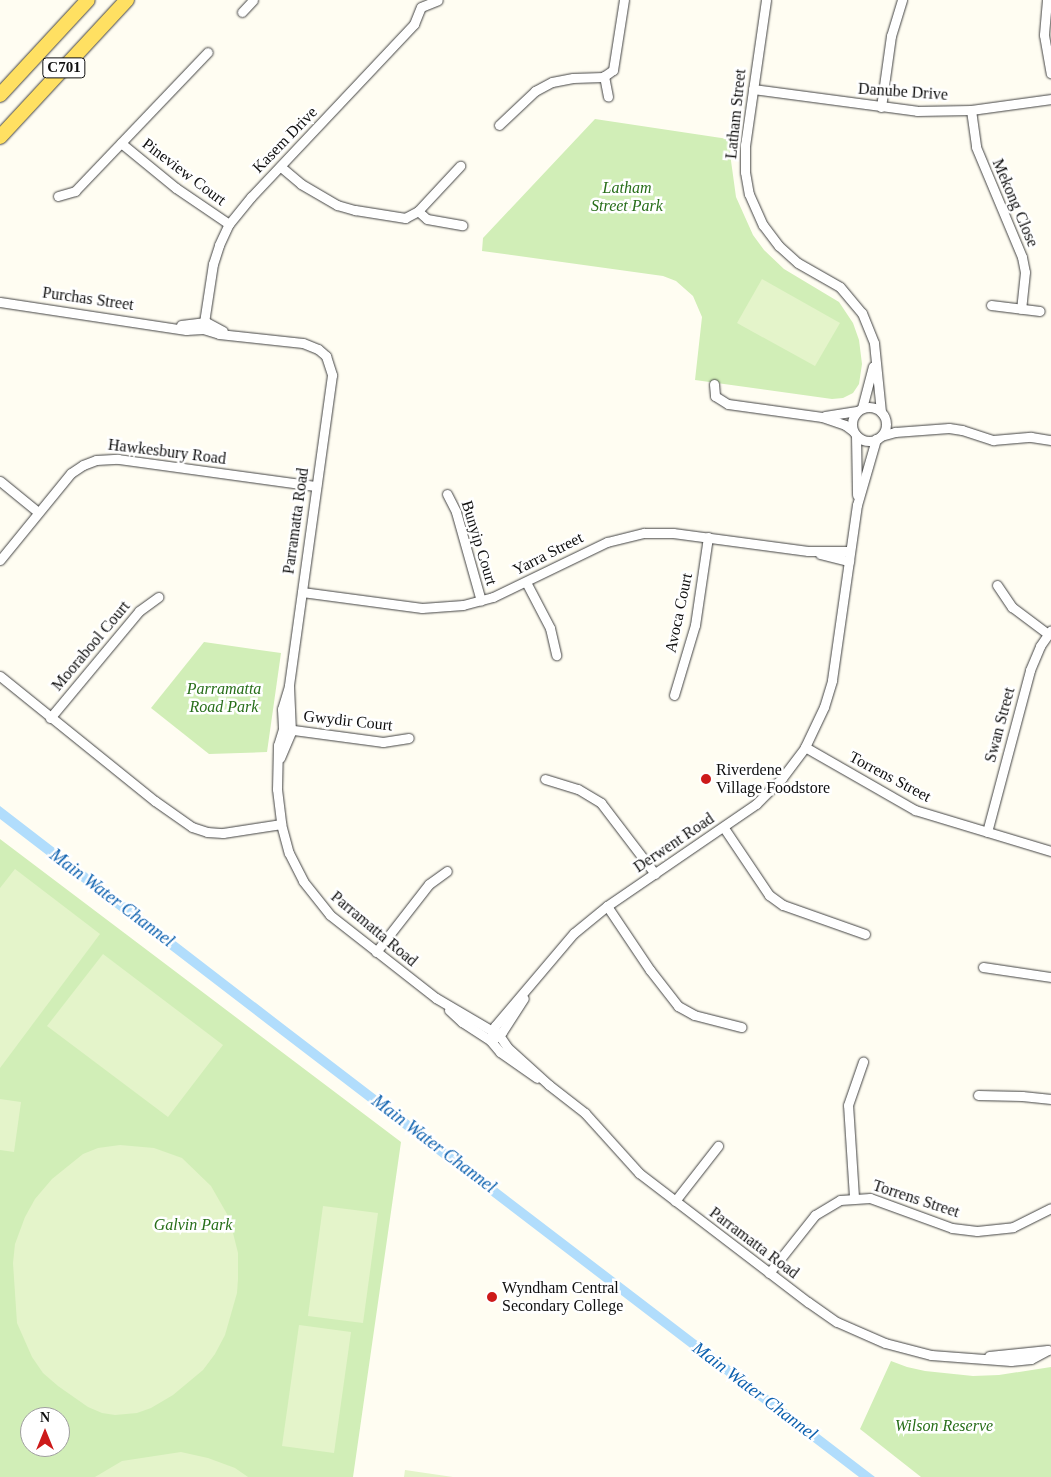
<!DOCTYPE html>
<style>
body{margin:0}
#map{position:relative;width:1051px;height:1477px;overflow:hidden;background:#fffdf2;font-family:"Times New Roman",serif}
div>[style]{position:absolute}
.green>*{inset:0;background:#d1eeb7}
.pitch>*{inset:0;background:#e4f4ca}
.water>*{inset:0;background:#b1ddfc}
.roads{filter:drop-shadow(0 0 1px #424242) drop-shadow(0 0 1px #424242)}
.street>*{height:9px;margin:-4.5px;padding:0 4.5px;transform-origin:4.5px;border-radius:4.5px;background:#fff}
.street>.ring{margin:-4.5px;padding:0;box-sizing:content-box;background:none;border:9px solid #fff;border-radius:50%}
.primary>*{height:14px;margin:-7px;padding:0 7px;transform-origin:7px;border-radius:7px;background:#ffe062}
.dots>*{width:14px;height:14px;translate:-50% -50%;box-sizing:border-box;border:2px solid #fff;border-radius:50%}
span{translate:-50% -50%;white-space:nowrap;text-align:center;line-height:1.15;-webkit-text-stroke:5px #fff;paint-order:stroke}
.shield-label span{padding:1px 4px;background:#fff;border:1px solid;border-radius:4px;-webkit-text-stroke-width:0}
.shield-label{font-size:15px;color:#0f0f0f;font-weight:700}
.street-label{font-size:16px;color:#0f0f0f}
.park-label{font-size:16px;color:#276e19;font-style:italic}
.poi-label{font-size:16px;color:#0f0f0f}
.left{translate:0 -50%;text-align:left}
.water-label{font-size:18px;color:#0c60ae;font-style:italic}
.north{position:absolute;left:20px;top:1407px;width:50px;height:50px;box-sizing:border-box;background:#fff;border:1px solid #9f9f9f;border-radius:50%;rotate:0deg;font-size:14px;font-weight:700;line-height:20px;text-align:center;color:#0f0f0f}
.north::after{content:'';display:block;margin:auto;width:18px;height:22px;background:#cd1a1a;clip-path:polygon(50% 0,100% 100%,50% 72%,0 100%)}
</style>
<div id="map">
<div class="green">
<i style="clip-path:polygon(595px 119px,728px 139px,736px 197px,753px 235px,764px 250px,784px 269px,839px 302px,853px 323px,859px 340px,862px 364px,859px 384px,853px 393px,843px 398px,832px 399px,695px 380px,702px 317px,693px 296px,676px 281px,663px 276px,482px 251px,483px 238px)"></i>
<i style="clip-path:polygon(204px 642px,281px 653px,267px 752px,209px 754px,151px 708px)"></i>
<i style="clip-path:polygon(evenodd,0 839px,401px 1142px,353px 1477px,0 1477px,0 839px,30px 1417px,60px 1417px,60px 1447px,30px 1447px,30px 1417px)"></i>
<i style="clip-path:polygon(891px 1361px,907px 1367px,925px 1371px,973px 1376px,999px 1375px,1051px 1367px,1051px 1477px,921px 1477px,860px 1429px)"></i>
</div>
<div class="pitch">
<i style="clip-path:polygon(762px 279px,840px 323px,815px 366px,737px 323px)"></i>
<i style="clip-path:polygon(15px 869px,100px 934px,0 1068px,0 888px)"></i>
<i style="clip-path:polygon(103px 954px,223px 1045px,168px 1117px,47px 1026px)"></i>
<i style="clip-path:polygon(0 1099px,21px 1102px,14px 1152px,0 1150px)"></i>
<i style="clip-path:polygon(120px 1145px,154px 1148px,182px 1158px,211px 1186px,227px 1214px,232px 1229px,238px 1253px,238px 1279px,237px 1293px,225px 1335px,215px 1354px,203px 1370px,173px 1395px,151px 1408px,137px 1413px,115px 1415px,102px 1413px,88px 1407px,58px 1386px,43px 1373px,32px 1357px,17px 1323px,13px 1263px,15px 1244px,25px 1217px,35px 1199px,52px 1179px,83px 1154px,98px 1148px)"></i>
<i style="clip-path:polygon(323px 1206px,378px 1213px,363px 1323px,308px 1316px)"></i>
<i style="clip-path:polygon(299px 1325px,351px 1332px,334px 1453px,282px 1446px)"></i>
<i style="clip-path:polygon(181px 1452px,208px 1458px,235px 1468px,248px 1477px,95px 1477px,122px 1461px)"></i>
<i style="clip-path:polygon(405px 1470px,453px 1477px,404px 1477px)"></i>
</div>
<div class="water">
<i style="clip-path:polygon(0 806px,287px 1027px,875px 1477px,859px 1477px,280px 1034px,0 819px)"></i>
</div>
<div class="roads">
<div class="street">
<i style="left:766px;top:0;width:147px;rotate:98.2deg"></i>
<i style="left:745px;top:145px;width:27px;rotate:90deg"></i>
<i style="left:745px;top:172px;width:22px;rotate:80deg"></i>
<i style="left:749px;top:194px;width:34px;rotate:66deg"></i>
<i style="left:763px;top:225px;width:26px;rotate:53deg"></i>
<i style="left:779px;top:246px;width:25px;rotate:42deg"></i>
<i style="left:798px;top:263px;width:48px;rotate:29.7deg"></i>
<i style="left:840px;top:287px;width:34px;rotate:50deg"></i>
<i style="left:862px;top:313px;width:32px;rotate:68deg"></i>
<i style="left:874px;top:343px;width:69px;rotate:84.2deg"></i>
<i style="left:1047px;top:0;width:35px;rotate:95deg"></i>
<i style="left:1044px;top:35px;width:39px;rotate:80deg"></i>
<i style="left:242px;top:12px;width:16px;rotate:-47deg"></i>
<i style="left:604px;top:76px;width:21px;rotate:79deg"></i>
<i style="left:753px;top:89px;width:165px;rotate:7.6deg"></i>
<i style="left:917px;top:111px;width:54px;rotate:-1.1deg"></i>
<i style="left:971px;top:110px;width:81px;rotate:-7.8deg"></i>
<i style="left:881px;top:107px;width:72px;rotate:-82deg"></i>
<i style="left:891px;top:36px;width:38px;rotate:-73deg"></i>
<i style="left:971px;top:110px;width:37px;rotate:82deg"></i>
<i style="left:976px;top:147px;width:119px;rotate:67.3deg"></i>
<i style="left:1022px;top:257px;width:15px;rotate:79deg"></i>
<i style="left:1025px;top:272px;width:37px;rotate:96deg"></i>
<i style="left:499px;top:125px;width:50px;rotate:-43.4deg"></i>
<i style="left:535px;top:91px;width:19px;rotate:-28deg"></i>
<i style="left:552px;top:82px;width:21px;rotate:-11deg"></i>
<i style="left:573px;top:78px;width:30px;rotate:-2deg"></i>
<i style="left:603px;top:77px;width:12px;rotate:-35deg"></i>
<i style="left:613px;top:70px;width:71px;rotate:-81.1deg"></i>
<i style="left:121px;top:143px;width:71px;rotate:39.3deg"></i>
<i style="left:176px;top:188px;width:64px;rotate:34.2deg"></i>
<i style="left:281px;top:167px;width:26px;rotate:40deg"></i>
<i style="left:301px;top:184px;width:42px;rotate:30.3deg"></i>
<i style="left:337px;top:205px;width:19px;rotate:16deg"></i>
<i style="left:355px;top:210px;width:51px;rotate:9.1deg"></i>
<i style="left:405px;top:218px;width:15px;rotate:-28deg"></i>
<i style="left:418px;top:211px;width:62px;rotate:-47deg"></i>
<i style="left:58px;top:196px;width:18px;rotate:-16deg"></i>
<i style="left:75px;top:191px;width:192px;rotate:-46.3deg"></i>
<i style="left:418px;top:211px;width:12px;rotate:42deg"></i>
<i style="left:427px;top:219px;width:36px;rotate:10deg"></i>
<i style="left:0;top:302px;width:188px;rotate:8.6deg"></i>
<i style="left:186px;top:330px;width:17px;rotate:-3deg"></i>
<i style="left:203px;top:329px;width:17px;rotate:17deg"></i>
<i style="left:219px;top:334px;width:84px;rotate:6.1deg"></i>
<i style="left:303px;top:343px;width:16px;rotate:22deg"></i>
<i style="left:318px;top:349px;width:11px;rotate:41deg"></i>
<i style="left:326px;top:356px;width:20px;rotate:72deg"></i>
<i style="left:332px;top:375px;width:314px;rotate:97.9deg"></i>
<i style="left:289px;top:686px;width:46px;rotate:87.5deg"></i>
<i style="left:291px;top:732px;width:28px;rotate:113deg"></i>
<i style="left:991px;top:305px;width:49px;rotate:7deg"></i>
<i style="left:181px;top:325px;width:25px;rotate:-7deg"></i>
<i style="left:206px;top:322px;width:19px;rotate:28deg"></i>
<i style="left:203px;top:329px;width:66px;rotate:-81.3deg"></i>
<i style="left:213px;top:264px;width:20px;rotate:-72deg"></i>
<i style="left:219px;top:245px;width:23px;rotate:-65deg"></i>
<i style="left:229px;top:224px;width:35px;rotate:-51deg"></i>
<i style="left:251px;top:197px;width:238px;rotate:-46.7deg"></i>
<i style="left:414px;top:24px;width:18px;rotate:-68deg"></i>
<i style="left:421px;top:7px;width:18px;rotate:-22deg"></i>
<i style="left:714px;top:384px;width:12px;rotate:85deg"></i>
<i style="left:715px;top:396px;width:15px;rotate:32deg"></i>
<i style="left:728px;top:404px;width:95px;rotate:7.9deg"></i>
<i style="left:822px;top:417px;width:24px;rotate:19deg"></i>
<i style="left:845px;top:425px;width:10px;rotate:37deg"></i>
<i class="ring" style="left:852px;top:407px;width:25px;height:25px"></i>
<i style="left:862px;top:408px;width:43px;rotate:-75.3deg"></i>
<i style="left:825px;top:416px;width:32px;rotate:-9deg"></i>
<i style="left:856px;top:435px;width:60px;rotate:89deg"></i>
<i style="left:881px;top:436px;width:15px;rotate:-16deg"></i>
<i style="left:895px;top:432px;width:54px;rotate:-4.2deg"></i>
<i style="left:949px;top:428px;width:13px;rotate:9deg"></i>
<i style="left:962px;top:430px;width:33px;rotate:18deg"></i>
<i style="left:993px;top:440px;width:38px;rotate:-5deg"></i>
<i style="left:1031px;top:437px;width:20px;rotate:9deg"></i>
<i style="left:0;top:481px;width:49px;rotate:39.2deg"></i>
<i style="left:447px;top:494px;width:20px;rotate:63deg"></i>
<i style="left:456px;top:512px;width:92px;rotate:74.3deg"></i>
<i style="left:820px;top:554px;width:30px;rotate:14deg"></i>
<i style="left:0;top:560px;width:112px;rotate:-50.8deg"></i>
<i style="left:71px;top:473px;width:14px;rotate:-34deg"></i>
<i style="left:83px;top:465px;width:14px;rotate:-21deg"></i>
<i style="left:96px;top:460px;width:22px;rotate:-3deg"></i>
<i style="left:118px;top:459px;width:200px;rotate:7.8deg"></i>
<i style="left:526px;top:582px;width:52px;rotate:62.4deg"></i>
<i style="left:550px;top:628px;width:28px;rotate:77deg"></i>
<i style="left:997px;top:585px;width:27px;rotate:56deg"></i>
<i style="left:1012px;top:607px;width:45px;rotate:36.9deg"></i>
<i style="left:302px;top:592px;width:121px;rotate:7.6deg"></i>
<i style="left:422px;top:608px;width:41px;rotate:-4.2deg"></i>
<i style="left:463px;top:605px;width:31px;rotate:-15deg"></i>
<i style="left:493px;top:597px;width:127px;rotate:-25.8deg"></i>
<i style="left:607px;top:542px;width:38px;rotate:-14deg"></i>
<i style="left:644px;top:533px;width:29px"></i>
<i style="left:673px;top:533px;width:136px;rotate:7.6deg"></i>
<i style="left:808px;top:551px;width:42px"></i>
<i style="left:0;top:676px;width:199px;rotate:38.9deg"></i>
<i style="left:155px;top:801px;width:45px;rotate:35.1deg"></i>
<i style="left:192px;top:827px;width:16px;rotate:18deg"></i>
<i style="left:207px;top:832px;width:16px;rotate:4deg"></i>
<i style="left:223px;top:833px;width:59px;rotate:-8.8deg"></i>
<i style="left:289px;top:686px;width:24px;rotate:107deg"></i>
<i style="left:282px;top:709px;width:20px;rotate:87deg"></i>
<i style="left:283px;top:729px;width:17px;rotate:107deg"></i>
<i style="left:278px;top:745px;width:44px;rotate:91.3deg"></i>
<i style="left:277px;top:789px;width:35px;rotate:83deg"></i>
<i style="left:281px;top:824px;width:30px;rotate:75deg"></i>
<i style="left:289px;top:853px;width:31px;rotate:63deg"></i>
<i style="left:303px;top:881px;width:43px;rotate:51.5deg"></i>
<i style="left:330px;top:915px;width:135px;rotate:38.1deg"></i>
<i style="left:436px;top:998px;width:73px;rotate:30.4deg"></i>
<i style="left:499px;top:1035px;width:14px;rotate:56deg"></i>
<i style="left:507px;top:1047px;width:57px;rotate:42.1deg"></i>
<i style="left:549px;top:1085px;width:46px;rotate:37.9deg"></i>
<i style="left:585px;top:1113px;width:81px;rotate:48deg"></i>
<i style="left:639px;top:1173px;width:213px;rotate:37.4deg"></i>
<i style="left:808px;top:1302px;width:35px;rotate:35deg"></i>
<i style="left:837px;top:1322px;width:52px;rotate:23.6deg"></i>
<i style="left:885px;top:1343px;width:48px;rotate:14.6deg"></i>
<i style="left:931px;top:1355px;width:80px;rotate:4.3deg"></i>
<i style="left:1011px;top:1361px;width:20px;rotate:-6deg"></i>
<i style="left:1031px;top:1359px;width:19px;rotate:-28deg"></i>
<i style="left:674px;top:695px;width:73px;rotate:-73.3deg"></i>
<i style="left:695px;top:625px;width:89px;rotate:-81.6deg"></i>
<i style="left:50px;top:718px;width:139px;rotate:-50.2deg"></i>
<i style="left:139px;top:611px;width:24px;rotate:-36deg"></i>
<i style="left:286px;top:729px;width:98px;rotate:7.6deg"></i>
<i style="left:383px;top:742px;width:26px;rotate:-9deg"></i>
<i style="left:805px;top:747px;width:127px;rotate:29.8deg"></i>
<i style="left:915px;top:810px;width:142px;rotate:16.8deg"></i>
<i style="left:545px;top:779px;width:34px;rotate:17deg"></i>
<i style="left:578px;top:789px;width:27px;rotate:31deg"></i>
<i style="left:601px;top:803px;width:89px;rotate:52.7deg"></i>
<i style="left:724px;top:828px;width:81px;rotate:56.1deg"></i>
<i style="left:769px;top:895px;width:17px;rotate:36deg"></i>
<i style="left:783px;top:905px;width:87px;rotate:19.5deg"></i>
<i style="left:987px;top:832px;width:168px;rotate:-75.1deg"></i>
<i style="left:1030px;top:670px;width:26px;rotate:-67deg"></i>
<i style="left:1040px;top:646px;width:19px;rotate:-55deg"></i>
<i style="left:607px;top:906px;width:77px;rotate:56.1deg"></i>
<i style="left:650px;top:970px;width:46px;rotate:52.1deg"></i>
<i style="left:678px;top:1006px;width:18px;rotate:29deg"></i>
<i style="left:694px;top:1015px;width:49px;rotate:14.3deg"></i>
<i style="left:376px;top:952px;width:86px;rotate:-52.1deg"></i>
<i style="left:429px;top:884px;width:22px;rotate:-36deg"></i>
<i style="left:983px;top:967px;width:69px;rotate:8.4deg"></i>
<i style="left:449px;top:1010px;width:18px;rotate:43deg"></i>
<i style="left:462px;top:1022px;width:33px;rotate:33deg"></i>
<i style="left:490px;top:1040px;width:16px;rotate:50deg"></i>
<i style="left:500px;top:1052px;width:45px;rotate:35.1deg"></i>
<i style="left:495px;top:1038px;width:9px;rotate:-41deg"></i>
<i style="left:502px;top:1032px;width:40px;rotate:-57.1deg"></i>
<i style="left:490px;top:1040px;width:15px;rotate:-70deg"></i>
<i style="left:495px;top:1026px;width:122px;rotate:-49.7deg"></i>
<i style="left:574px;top:933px;width:43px;rotate:-39.3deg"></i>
<i style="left:607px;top:906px;width:181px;rotate:-34.4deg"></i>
<i style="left:756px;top:804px;width:37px;rotate:-45deg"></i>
<i style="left:782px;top:778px;width:39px;rotate:-53deg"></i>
<i style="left:805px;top:747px;width:44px;rotate:-64.6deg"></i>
<i style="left:824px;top:707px;width:28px;rotate:-73deg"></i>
<i style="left:832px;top:680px;width:177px;rotate:-81.9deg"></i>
<i style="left:857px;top:505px;width:69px;rotate:-73.9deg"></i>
<i style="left:978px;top:1095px;width:44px;rotate:1.3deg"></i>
<i style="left:1022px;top:1096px;width:29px;rotate:6deg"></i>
<i style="left:854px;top:1197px;width:92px;rotate:-93.7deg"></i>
<i style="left:848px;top:1105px;width:46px;rotate:-70.8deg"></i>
<i style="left:675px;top:1201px;width:70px;rotate:-52deg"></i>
<i style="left:769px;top:1273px;width:74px;rotate:-51.6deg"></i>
<i style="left:815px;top:1215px;width:29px;rotate:-31deg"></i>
<i style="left:840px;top:1200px;width:30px;rotate:-4deg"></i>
<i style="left:870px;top:1198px;width:87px;rotate:20.1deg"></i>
<i style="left:952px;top:1228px;width:25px;rotate:7deg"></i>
<i style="left:977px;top:1231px;width:36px;rotate:-6deg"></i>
<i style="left:1013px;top:1227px;width:42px;rotate:-26.6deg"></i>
<i style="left:989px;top:1356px;width:59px;rotate:-5.8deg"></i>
</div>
<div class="primary">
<i style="left:0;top:95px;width:129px;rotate:-47.2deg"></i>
<i style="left:0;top:137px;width:187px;rotate:-47.2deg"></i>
</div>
</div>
<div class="dots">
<i style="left:706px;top:779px;background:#cd1a1a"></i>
<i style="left:492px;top:1297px;background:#cd1a1a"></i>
</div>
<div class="shield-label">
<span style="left:64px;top:68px">C701</span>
</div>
<div class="street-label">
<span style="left:903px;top:92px;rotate:4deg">Danube Drive</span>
<span style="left:736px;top:114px;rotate:-84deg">Latham Street</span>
<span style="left:285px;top:140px;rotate:-46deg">Kasem Drive</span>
<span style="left:184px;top:172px;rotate:37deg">Pineview Court</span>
<span style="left:1015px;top:203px;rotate:67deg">Mekong Close</span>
<span style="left:88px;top:299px;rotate:8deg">Purchas Street</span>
<span style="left:167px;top:452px;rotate:7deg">Hawkesbury Road</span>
<span style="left:296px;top:521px;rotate:-82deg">Parramatta Road</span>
<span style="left:479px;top:543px;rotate:73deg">Bunyip Court</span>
<span style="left:548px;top:554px;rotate:-27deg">Yarra Street</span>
<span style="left:679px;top:613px;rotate:-78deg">Avoca Court</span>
<span style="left:91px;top:646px;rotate:-50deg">Moorabool Court</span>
<span style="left:348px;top:721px;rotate:6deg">Gwydir Court</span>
<span style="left:1000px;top:725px;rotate:-75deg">Swan Street</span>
<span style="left:890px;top:777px;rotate:28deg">Torrens Street</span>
<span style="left:674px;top:843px;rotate:-34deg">Derwent Road</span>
<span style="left:374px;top:929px;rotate:40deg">Parramatta Road</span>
<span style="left:916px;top:1199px;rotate:18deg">Torrens Street</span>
<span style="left:754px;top:1243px;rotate:37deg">Parramatta Road</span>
</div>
<div class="park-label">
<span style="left:627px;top:197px">Latham<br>Street Park</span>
<span style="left:224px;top:698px">Parramatta<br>Road Park</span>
<span style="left:193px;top:1225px">Galvin Park</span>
<span style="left:944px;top:1426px">Wilson Reserve</span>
</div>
<div class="poi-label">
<span class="left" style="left:716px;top:779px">Riverdene<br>Village Foodstore</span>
<span class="left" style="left:502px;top:1297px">Wyndham Central<br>Secondary College</span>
</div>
<div class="water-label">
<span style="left:112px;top:898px;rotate:37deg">Main Water Channel</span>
<span style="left:434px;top:1144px;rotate:37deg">Main Water Channel</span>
<span style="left:755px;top:1391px;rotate:37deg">Main Water Channel</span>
</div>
<div class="north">N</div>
</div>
